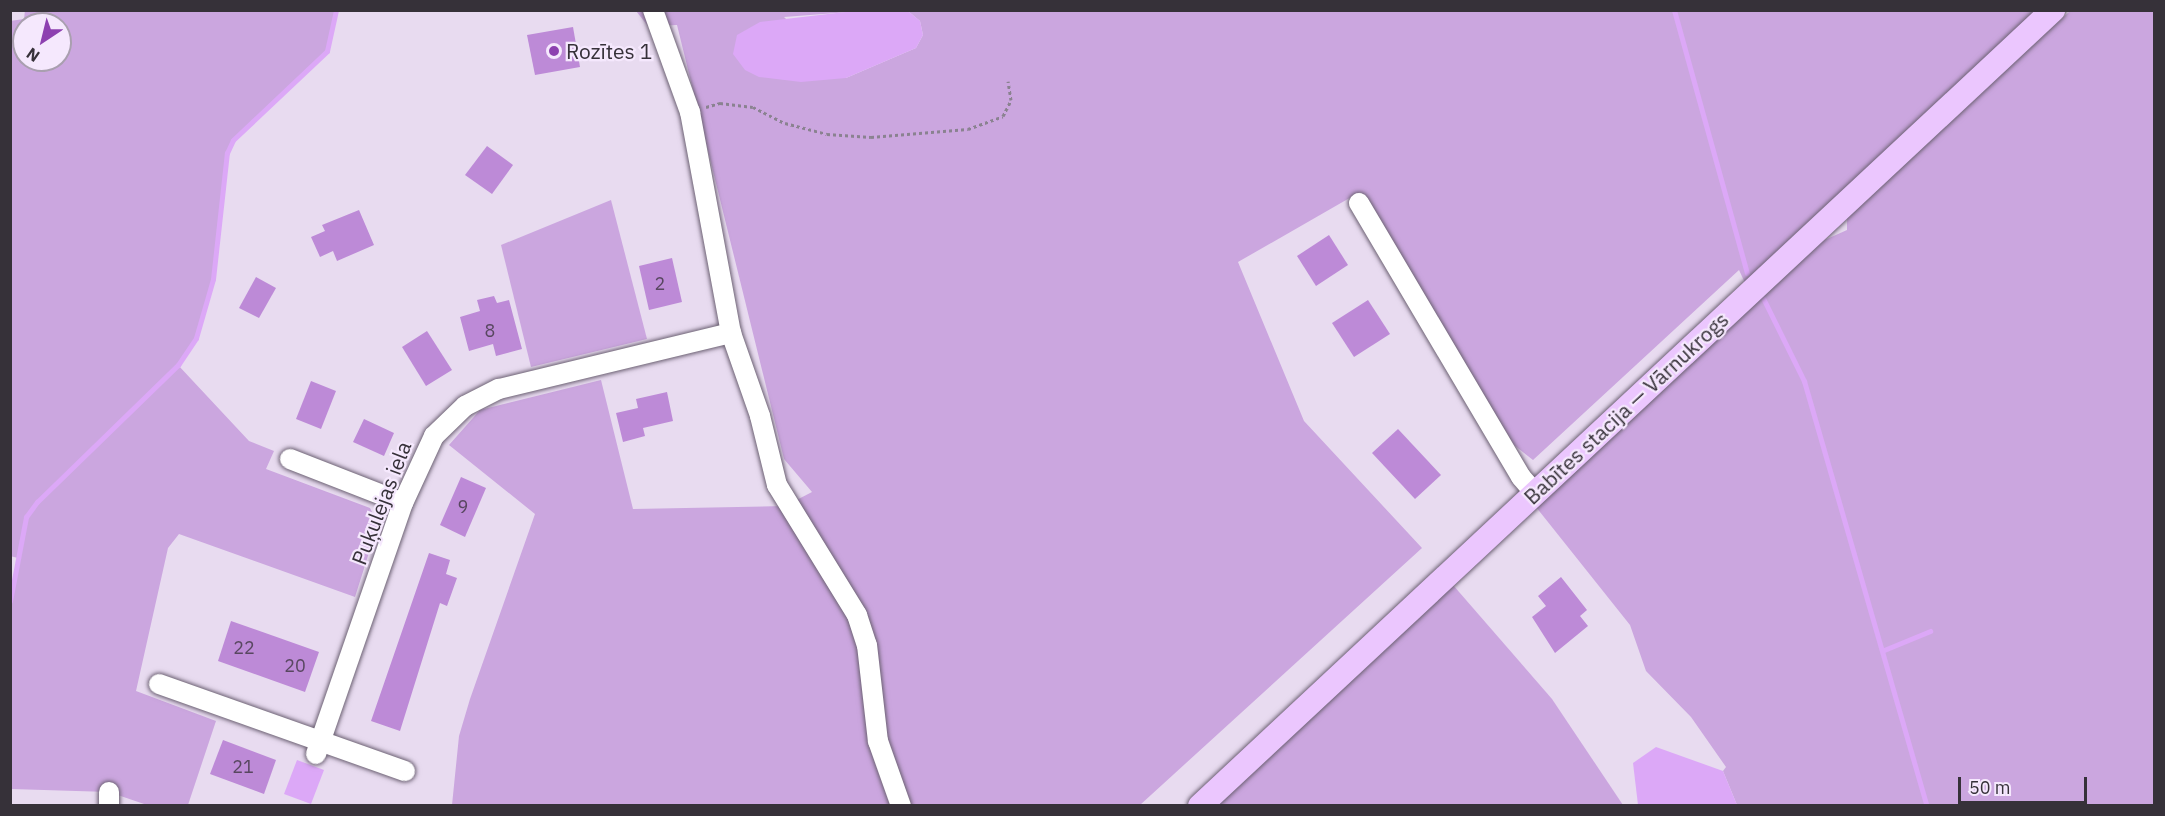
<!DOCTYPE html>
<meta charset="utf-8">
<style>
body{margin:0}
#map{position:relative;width:2165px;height:816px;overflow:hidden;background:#e8dbf0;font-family:"IBM Plex Sans",sans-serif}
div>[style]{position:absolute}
.green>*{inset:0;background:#cba6df}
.water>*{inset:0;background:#dca8f7}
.stream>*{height:5px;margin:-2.5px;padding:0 2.5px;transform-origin:2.5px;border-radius:2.5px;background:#dca8f7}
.building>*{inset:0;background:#bd8ad7}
.path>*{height:3px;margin-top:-1.5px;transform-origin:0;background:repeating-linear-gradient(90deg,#8a8290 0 3px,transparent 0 6px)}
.roads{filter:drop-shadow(0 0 2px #6c6173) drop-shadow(0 0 2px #6c6173)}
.minor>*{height:20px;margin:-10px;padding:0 10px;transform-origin:10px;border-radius:10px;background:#fff}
.major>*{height:24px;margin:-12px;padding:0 12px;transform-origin:12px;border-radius:12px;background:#ebc6fe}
.dots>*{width:16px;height:16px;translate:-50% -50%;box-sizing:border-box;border:3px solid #f5e8fd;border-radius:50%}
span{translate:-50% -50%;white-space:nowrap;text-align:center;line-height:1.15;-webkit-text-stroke:4.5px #f5e8fd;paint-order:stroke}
.number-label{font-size:18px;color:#584760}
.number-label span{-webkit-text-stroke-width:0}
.poi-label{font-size:21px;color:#363139}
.left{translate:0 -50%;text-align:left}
.street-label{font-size:21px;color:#363139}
.frame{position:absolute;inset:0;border:12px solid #363139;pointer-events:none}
.north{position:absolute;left:12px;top:12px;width:60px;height:60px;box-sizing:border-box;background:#f5e8fd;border:2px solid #a99faf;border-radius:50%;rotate:215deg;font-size:16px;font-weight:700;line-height:24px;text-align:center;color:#363139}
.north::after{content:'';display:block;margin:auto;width:21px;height:27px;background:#8d40b0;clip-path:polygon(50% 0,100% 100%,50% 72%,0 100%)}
.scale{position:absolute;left:1958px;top:777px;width:129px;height:27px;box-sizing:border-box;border:3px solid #363139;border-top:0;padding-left:8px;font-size:18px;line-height:21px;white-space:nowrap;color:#363139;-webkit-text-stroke:4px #f5e8fd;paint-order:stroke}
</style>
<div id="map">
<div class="green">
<i style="clip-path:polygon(evenodd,25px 10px,336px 11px,327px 51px,233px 140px,227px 153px,213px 279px,196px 338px,178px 365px,249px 441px,274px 451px,266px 469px,370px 508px,378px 524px,355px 597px,179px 534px,168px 548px,136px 691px,216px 721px,188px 805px,147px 805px,109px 792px,11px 789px,10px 601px,18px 558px,10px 556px,10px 21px,24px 19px,25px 10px,24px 24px,60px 24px,60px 60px,24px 60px,24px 24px)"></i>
<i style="clip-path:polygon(636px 11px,862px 11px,784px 17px,846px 78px,916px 48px,923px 35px,920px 21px,908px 11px,2037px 11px,1792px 237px,1800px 251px,1847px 230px,1847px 215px,2070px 11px,2154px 11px,2154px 805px,1737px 805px,1723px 771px,1726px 767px,1691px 717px,1646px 671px,1630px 625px,1532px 502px,1753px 300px,1739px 270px,1533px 460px,1514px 445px,1360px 192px,1238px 262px,1304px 421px,1422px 548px,1140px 805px,452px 805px,459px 736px,470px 699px,535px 514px,449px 445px,480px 410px,601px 380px,633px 509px,785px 506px,812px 492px,784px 459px,677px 25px,648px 26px)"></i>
<i style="clip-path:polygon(611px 200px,647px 339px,531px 367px,501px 245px)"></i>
<i style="clip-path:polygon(1453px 585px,1552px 699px,1623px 805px,1212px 806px)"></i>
</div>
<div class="water">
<i style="clip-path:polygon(862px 10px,908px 11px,920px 21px,923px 35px,916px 48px,846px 78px,801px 82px,759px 77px,745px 70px,733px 54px,737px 35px,760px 22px)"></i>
<i style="clip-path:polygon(1656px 747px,1723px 771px,1737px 805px,1638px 805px,1633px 763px)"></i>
<i style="clip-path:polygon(297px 760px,324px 770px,311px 804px,284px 794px)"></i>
</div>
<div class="stream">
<i style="left:1674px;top:10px;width:273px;rotate:74.5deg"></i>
<i style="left:1763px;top:298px;width:93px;rotate:63.7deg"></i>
<i style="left:1804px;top:381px;width:442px;rotate:73.9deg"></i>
<i style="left:10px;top:601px;width:86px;rotate:-79.2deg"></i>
<i style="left:26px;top:517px;width:19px;rotate:-54deg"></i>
<i style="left:37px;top:502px;width:197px;rotate:-44.2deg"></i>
<i style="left:178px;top:365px;width:32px;rotate:-56deg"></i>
<i style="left:196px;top:338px;width:61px;rotate:-73.9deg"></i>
<i style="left:213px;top:279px;width:127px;rotate:-83.7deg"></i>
<i style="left:227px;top:153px;width:14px;rotate:-65deg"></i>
<i style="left:233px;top:140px;width:129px;rotate:-43.4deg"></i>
<i style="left:327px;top:51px;width:42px;rotate:-77.6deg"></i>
<i style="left:1884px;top:650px;width:50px;rotate:-22.4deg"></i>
</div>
<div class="building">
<i style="clip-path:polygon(573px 27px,580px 67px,535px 75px,527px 35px)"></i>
<i style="clip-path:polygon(487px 146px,513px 165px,492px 194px,465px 175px)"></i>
<i style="clip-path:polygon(359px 210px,374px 245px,337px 261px,333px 251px,320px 257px,311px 237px,325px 231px,322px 225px)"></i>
<i style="clip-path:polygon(1329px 235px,1348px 265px,1316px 286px,1297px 256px)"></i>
<i style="clip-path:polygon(672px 258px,682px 302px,649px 310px,639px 266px)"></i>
<i style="clip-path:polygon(256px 277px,276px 288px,259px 318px,239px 308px)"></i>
<i style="clip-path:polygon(494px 296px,497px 303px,509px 300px,522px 349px,496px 356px,493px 344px,469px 351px,460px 317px,480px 311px,477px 300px)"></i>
<i style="clip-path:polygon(1368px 300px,1390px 334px,1354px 357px,1332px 323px)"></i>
<i style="clip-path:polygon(427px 331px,452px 370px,426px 386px,402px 347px)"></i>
<i style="clip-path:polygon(311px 381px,336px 391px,321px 429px,296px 419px)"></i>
<i style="clip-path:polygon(667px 392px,673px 421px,643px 428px,645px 436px,623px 442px,616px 413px,638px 408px,636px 399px)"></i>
<i style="clip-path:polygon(364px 419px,394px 433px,384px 456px,353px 442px)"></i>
<i style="clip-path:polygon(1398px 429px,1441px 475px,1415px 499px,1372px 453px)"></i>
<i style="clip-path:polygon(461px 477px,486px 488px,465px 537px,440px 525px)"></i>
<i style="clip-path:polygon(429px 553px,450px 560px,446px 574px,457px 578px,447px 606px,440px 603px,400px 731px,371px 721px)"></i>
<i style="clip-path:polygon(1561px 577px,1587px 610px,1580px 616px,1588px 626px,1555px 653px,1532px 617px,1546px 606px,1538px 596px)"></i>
<i style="clip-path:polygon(231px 621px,319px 652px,305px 692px,218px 661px)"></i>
<i style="clip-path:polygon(223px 740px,276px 760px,264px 794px,210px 774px)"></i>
</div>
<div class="path">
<i style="left:706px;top:107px;width:15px;rotate:-16deg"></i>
<i style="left:720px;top:103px;width:33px;rotate:7deg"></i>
<i style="left:753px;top:107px;width:36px;rotate:27deg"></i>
<i style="left:785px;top:123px;width:43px;rotate:14.7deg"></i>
<i style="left:827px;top:134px;width:44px;rotate:3.9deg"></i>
<i style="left:871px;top:137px;width:97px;rotate:-4.7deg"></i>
<i style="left:968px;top:129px;width:37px;rotate:-20deg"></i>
<i style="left:1003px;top:116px;width:18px;rotate:-63deg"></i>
<i style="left:1011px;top:100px;width:19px;rotate:-99deg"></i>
</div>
<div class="roads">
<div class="minor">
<i style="left:653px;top:10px;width:109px;rotate:70.1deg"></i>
<i style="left:690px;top:112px;width:225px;rotate:79.5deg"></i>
<i style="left:731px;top:333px;width:88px;rotate:70.7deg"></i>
<i style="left:760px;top:416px;width:71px;rotate:76.2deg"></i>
<i style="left:777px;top:485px;width:153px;rotate:58.4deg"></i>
<i style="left:857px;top:615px;width:32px;rotate:72deg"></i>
<i style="left:867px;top:645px;width:97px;rotate:83.5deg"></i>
<i style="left:878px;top:741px;width:69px;rotate:70.5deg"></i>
<i style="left:1359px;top:203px;width:318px;rotate:59.4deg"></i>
<i style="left:1521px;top:477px;width:21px;rotate:49deg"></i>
<i style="left:290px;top:459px;width:121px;rotate:21.3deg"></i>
<i style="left:159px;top:684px;width:261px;rotate:19.5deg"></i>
<i style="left:316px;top:754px;width:266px;rotate:-70.9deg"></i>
<i style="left:403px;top:503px;width:74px;rotate:-65.2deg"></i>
<i style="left:434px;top:436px;width:43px;rotate:-44.1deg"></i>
<i style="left:465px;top:406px;width:38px;rotate:-27deg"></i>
<i style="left:499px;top:389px;width:239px;rotate:-13.6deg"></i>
<i style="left:109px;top:792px;width:14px;rotate:90deg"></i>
</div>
<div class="major">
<i style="left:1200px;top:806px;width:1167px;rotate:-43.02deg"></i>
</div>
</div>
<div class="dots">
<i style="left:554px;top:51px;background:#8d40b0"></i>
</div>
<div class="number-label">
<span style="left:660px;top:284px">2</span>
<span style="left:490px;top:331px">8</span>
<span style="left:463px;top:507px">9</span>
<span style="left:244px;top:648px">22</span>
<span style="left:295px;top:666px">20</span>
<span style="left:243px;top:767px">21</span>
</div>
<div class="poi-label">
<span class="left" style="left:566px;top:51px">Rozītes 1</span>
</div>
<div class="street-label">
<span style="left:1626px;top:408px;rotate:-43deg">Babītes stacija — Vārnukrogs</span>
<span style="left:381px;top:503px;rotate:-69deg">Puķulejas iela</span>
</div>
<div class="frame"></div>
<div class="north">N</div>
<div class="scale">50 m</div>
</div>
